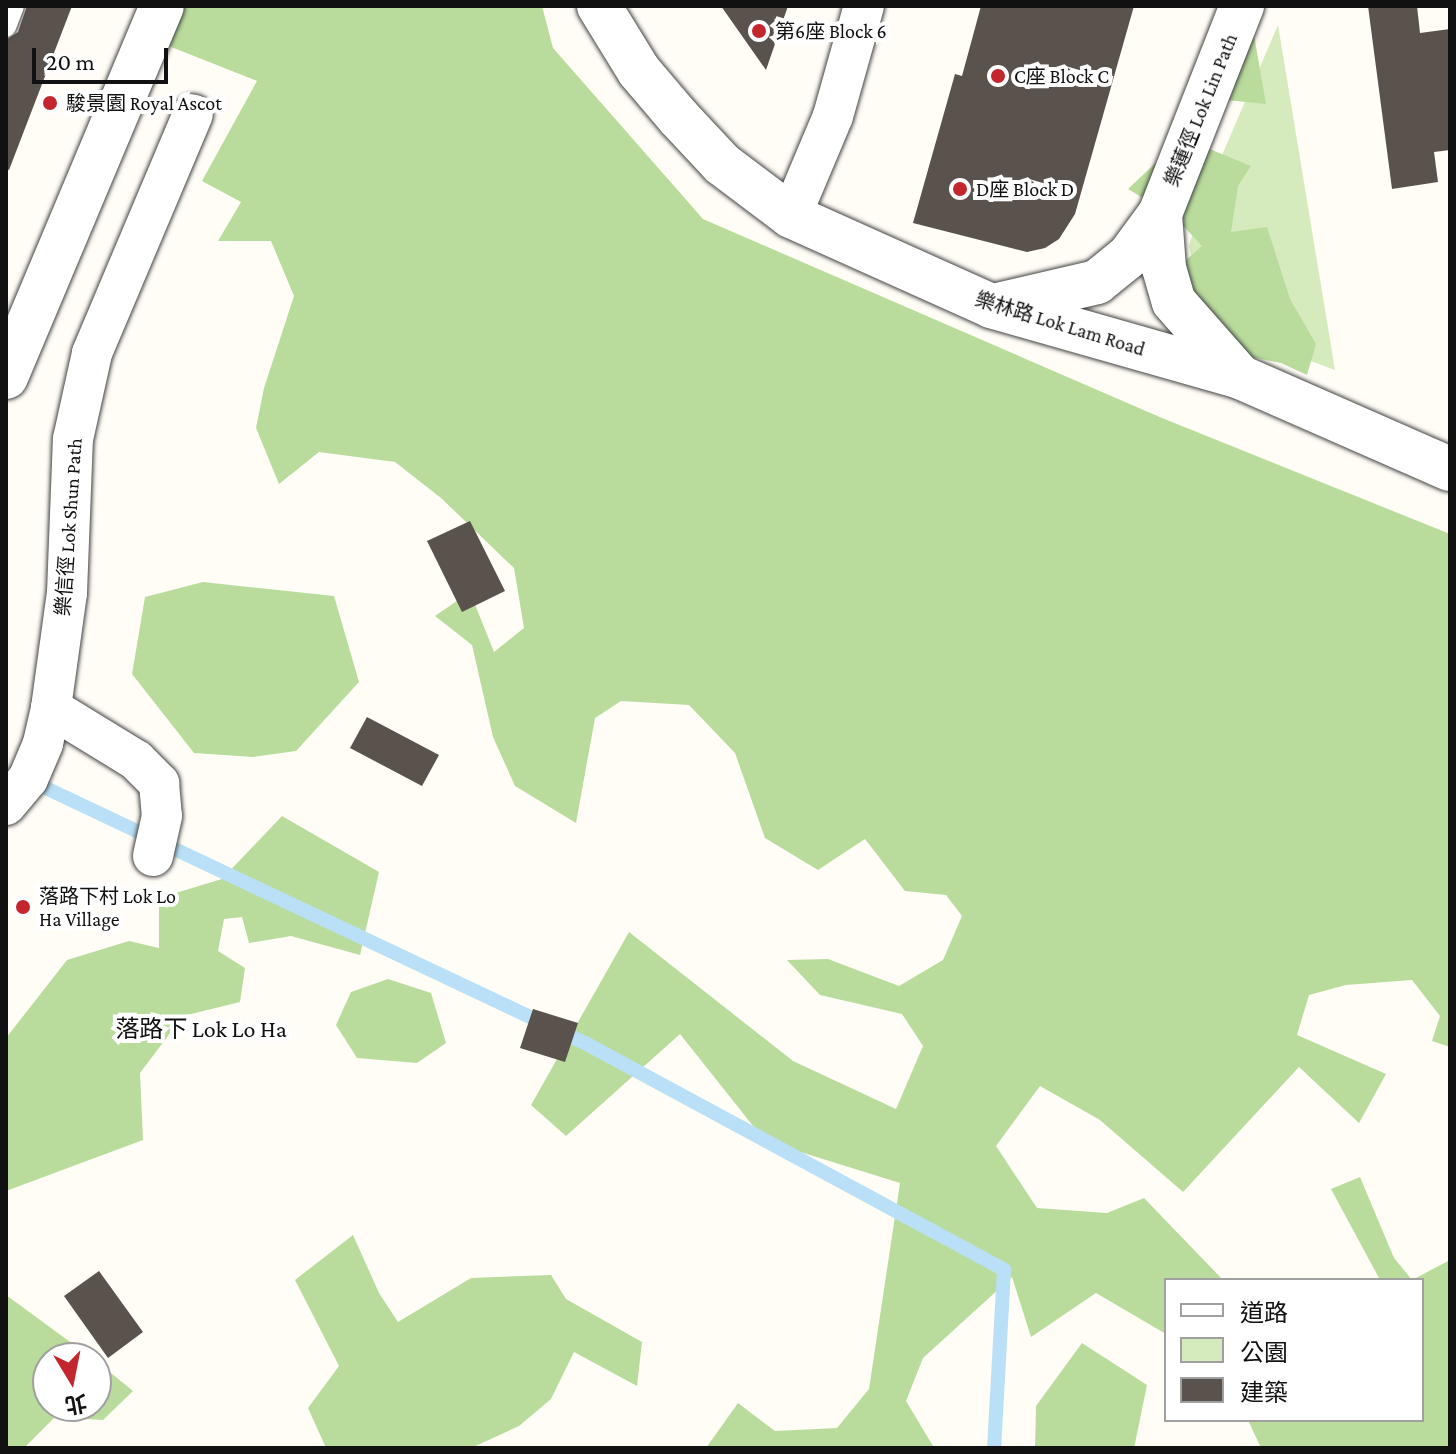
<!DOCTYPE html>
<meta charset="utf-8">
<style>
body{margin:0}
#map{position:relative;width:1456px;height:1454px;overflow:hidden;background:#fffdf5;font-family:"Crimson Pro","Noto Sans TC",serif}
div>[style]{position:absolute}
.green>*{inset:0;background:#d5ebbd}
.forest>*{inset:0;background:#b9dc9c}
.stream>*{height:14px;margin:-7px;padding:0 7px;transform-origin:7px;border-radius:7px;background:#b9e0f7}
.building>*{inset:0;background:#5a524d}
.roads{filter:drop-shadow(0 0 2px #444) drop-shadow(0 0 2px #444)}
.service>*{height:20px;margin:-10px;padding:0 10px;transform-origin:10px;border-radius:10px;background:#fff}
.minor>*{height:40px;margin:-20px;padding:0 20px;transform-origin:20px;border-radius:20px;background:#fff}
.tertiary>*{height:44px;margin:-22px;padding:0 22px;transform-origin:22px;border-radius:22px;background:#fff}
.dots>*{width:22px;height:22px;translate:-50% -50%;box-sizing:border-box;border:4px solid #fff;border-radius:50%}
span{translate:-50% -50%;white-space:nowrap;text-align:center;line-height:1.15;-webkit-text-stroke:8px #fff;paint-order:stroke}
.poi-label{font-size:20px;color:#111}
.left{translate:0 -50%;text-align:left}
.street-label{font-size:20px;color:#111}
.quarter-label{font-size:24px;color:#111}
.frame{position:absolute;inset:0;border:8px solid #111;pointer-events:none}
.legend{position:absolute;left:1164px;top:1278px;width:260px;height:144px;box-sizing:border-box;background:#fff;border:2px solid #a0a0a0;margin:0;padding:10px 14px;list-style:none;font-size:24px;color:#111}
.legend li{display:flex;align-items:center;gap:16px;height:40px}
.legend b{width:40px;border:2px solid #a0a0a0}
.north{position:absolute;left:32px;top:1342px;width:80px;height:80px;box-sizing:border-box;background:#fff;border:2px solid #a0a0a0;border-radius:50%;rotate:170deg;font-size:22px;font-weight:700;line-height:32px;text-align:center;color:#111}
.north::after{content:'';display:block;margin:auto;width:28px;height:36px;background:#c4262e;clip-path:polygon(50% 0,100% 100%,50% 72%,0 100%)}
.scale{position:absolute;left:32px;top:48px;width:136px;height:36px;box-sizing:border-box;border:4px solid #111;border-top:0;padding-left:10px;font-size:24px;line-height:28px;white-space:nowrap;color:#111;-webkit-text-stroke:6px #fff;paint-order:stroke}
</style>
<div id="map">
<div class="green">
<i style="clip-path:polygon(1278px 25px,1335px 370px,1246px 337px,1197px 288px,1189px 246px,1201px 204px)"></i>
</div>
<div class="forest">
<i style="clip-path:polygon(166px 6px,542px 6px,553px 48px,703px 219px,1162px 418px,1450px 534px,1450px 1047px,1432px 1041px,1440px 1016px,1412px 980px,1346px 985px,1309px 995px,1297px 1035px,1386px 1074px,1359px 1123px,1299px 1067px,1183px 1192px,1100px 1120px,1040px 1086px,996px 1146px,1037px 1208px,1107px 1213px,1144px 1198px,1223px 1280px,1166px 1280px,1166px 1334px,1096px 1293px,1031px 1337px,1012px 1277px,923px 1358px,906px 1401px,933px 1446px,946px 1448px,706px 1448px,738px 1403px,775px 1431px,837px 1428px,869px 1389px,900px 1183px,765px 1141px,680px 1034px,566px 1136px,531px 1105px,629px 932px,793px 1061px,896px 1109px,923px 1046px,902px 1014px,820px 995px,787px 960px,828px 959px,899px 986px,943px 960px,962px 916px,946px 895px,905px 891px,865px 839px,818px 870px,765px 838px,735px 753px,689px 705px,621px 701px,595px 718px,576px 823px,515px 786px,493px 737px,472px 645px,435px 616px,470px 592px,494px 652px,524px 628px,514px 568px,441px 498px,395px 462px,319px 452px,279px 484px,256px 428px,264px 388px,294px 296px,271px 241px,218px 241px,241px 202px,202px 181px,257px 81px,156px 41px)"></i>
<i style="clip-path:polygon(1252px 24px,1266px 104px,1226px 100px)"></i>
<i style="clip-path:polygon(1207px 148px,1251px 166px,1238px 186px,1231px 232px,1267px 227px,1290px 299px,1316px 344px,1307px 375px,1281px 363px,1247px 356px,1147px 294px,1202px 246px,1176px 218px,1128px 189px,1166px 153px)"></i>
<i style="clip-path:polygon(203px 582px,334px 596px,359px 682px,296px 751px,253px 757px,194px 753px,132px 674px,145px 597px)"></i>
<i style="clip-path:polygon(282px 816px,379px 872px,360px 955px,291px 936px,249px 943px,242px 917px,224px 919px,218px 951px,245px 968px,240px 1002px,183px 1016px,140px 1073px,143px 1140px,6px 1191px,6px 1038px,67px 960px,129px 941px,159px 948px,159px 898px,222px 879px)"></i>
<i style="clip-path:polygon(388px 979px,431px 993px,446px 1043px,417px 1063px,357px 1058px,336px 1025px,351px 992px)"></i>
<i style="clip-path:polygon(1360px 1177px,1394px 1258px,1412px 1280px,1380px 1280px,1331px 1189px)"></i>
<i style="clip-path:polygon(353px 1235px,379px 1293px,398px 1322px,471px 1278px,551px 1275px,566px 1299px,642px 1342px,637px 1386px,574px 1352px,551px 1399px,519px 1426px,471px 1448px,326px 1448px,308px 1408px,339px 1366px,295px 1280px)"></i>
<i style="clip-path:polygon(1450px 1260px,1450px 1448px,1261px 1448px,1248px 1420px,1422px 1420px,1422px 1280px,1412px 1280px)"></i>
<i style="clip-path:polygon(6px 1295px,92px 1358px,48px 1358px,48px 1406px,96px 1406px,96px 1361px,133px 1391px,103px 1420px,55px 1417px,24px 1448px,6px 1448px)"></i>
<i style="clip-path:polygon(1082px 1343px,1147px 1385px,1134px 1448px,1035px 1448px,1036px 1406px)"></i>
</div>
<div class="stream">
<i style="left:31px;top:781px;width:613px;rotate:25.31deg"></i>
<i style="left:585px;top:1043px;width:477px;rotate:28.4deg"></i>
<i style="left:1004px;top:1270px;width:178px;rotate:93.2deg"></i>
</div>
<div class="building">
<i style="clip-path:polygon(27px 6px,72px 6px,9px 170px,6px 169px,6px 40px,18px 32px)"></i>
<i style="clip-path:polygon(721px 6px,788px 6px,766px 70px)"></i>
<i style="clip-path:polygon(981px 6px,1134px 6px,1075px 214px,1059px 239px,1045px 248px,1027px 252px,913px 223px,955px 74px,962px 76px)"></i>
<i style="clip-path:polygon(1368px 6px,1417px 6px,1420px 33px,1450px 29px,1450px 150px,1434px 152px,1438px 182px,1392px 189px)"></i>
<i style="clip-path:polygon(470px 521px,505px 591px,462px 612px,427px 541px)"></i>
<i style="clip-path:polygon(367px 717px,439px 755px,422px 786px,350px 748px)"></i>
<i style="clip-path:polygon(533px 1009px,578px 1023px,565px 1062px,520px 1048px)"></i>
<i style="clip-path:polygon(99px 1271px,143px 1332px,108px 1358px,64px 1296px)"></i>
</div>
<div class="roads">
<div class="service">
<i style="left:6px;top:27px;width:22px;rotate:-69deg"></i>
</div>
<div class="minor">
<i style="left:791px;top:216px;width:108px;rotate:-67.2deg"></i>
<i style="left:833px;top:116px;width:114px;rotate:-74.3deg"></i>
<i style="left:51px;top:708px;width:100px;rotate:31.5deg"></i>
<i style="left:136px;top:760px;width:33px;rotate:45deg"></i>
<i style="left:159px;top:783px;width:33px;rotate:85deg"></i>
<i style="left:162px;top:816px;width:41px;rotate:102.7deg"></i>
<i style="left:6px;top:805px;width:34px;rotate:-50deg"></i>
<i style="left:28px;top:779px;width:39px;rotate:-67deg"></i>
<i style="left:43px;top:743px;width:36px;rotate:-77deg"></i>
<i style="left:51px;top:708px;width:116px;rotate:-82.1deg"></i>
<i style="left:67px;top:593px;width:154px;rotate:-87.8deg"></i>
<i style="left:73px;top:439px;width:88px;rotate:-77.5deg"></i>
<i style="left:92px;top:353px;width:259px;rotate:-67.1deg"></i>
</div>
<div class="tertiary">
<i style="left:599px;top:6px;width:76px;rotate:58.4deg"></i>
<i style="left:639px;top:71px;width:62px;rotate:49.6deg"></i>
<i style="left:679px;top:118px;width:63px;rotate:46.9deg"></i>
<i style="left:722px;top:164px;width:86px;rotate:37deg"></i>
<i style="left:791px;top:216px;width:219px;rotate:24.2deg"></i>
<i style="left:991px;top:306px;width:259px;rotate:15.9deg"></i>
<i style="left:1240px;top:377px;width:229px;rotate:23.7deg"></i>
<i style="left:1160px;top:214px;width:54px;rotate:85.8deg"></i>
<i style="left:1164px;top:268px;width:35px;rotate:74deg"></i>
<i style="left:1174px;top:302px;width:100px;rotate:48.7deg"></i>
<i style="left:994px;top:306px;width:106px;rotate:-13.1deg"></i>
<i style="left:1097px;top:282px;width:41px;rotate:-39.1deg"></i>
<i style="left:1129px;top:256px;width:52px;rotate:-53.6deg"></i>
<i style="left:1160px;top:214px;width:224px;rotate:-68.5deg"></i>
<i style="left:6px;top:377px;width:402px;rotate:-67.2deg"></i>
</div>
</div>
<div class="dots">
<i style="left:759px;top:31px;background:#c4262e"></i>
<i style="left:998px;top:76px;background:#c4262e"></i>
<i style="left:50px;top:103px;background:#c4262e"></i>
<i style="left:960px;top:189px;background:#c4262e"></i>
<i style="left:23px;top:907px;background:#c4262e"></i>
</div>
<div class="poi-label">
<span class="left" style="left:775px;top:31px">第6座 Block 6</span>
<span class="left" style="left:1014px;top:76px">C座 Block C</span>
<span class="left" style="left:66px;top:103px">駿景園 Royal Ascot</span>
<span class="left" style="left:976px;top:189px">D座 Block D</span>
<span class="left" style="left:39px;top:908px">落路下村 Lok Lo<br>Ha Village</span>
</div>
<div class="street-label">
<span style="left:1201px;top:110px;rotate:-68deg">樂蓮徑 Lok Lin Path</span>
<span style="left:1060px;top:324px;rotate:17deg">樂林路 Lok Lam Road</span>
<span style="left:69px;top:527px;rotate:-86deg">樂信徑 Lok Shun Path</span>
</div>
<div class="quarter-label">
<span style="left:201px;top:1029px">落路下 Lok Lo Ha</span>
</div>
<div class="frame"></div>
<ul class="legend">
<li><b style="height:10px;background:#fff"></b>道路</li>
<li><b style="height:22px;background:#d5ebbd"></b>公園</li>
<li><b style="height:22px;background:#5a524d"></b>建築</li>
</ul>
<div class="north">北</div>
<div class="scale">20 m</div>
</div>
